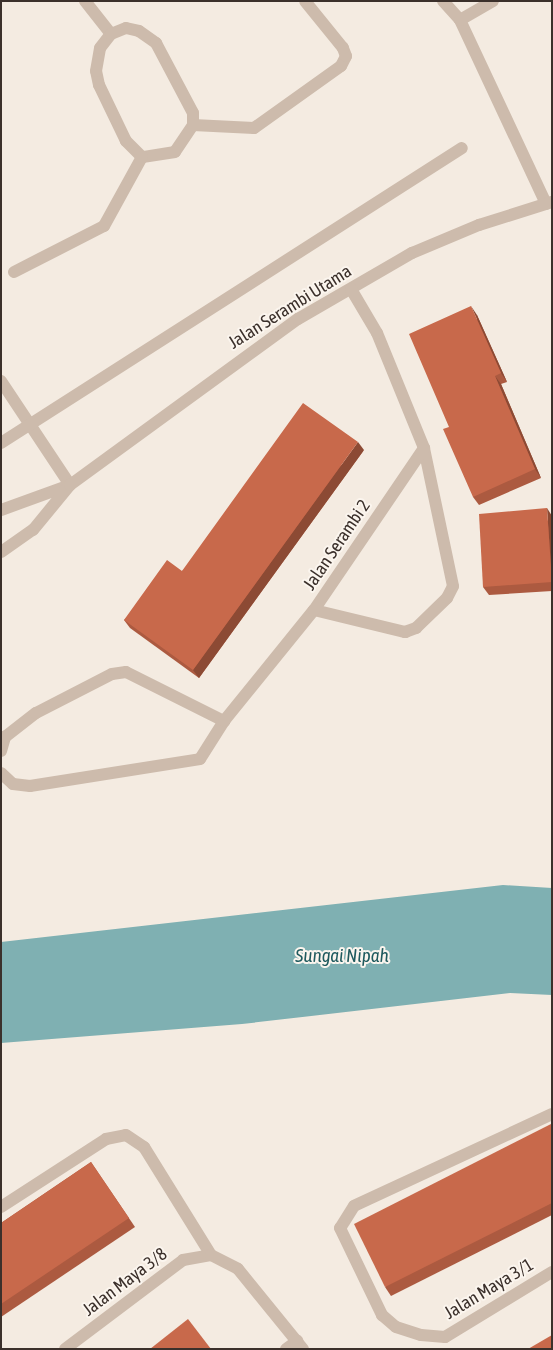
<!DOCTYPE html>
<style>
body{margin:0}
#map{position:relative;width:553px;height:1350px;overflow:hidden;background:#f4ebe1;font-family:"Asap Condensed",sans-serif}
div>[style]{position:absolute}
.water>*{inset:0;background:#7fb0b2}
.minor>*{height:12px;margin:-6px;padding:0 6px;transform-origin:6px;border-radius:6px;background:#cdbbac}
.wall>*{inset:0;background:#ac5a40}
.shaded-wall>*{inset:0;background:#8c4a34}
.building>*{inset:0;background:#c8694b}
span{translate:-50% -50%;white-space:nowrap;text-align:center;line-height:1.15;-webkit-text-stroke:4px #fbf5ee;paint-order:stroke}
.street-label{font-size:18px;color:#3b302b}
.water-label{font-size:19px;color:#1f5a5e;font-style:italic}
.frame{position:absolute;inset:0;border:2px solid #3b302b;pointer-events:none}
</style>
<div id="map">
<div class="water">
<i style="clip-path:polygon(503px 885px,552px 888px,552px 995px,510px 993px,242px 1024px,1px 1043px,1px 942px)"></i>
</div>
<div class="minor">
<i style="left:85px;top:1px;width:42px;rotate:51.8deg"></i>
<i style="left:443px;top:1px;width:25px;rotate:48deg"></i>
<i style="left:460px;top:20px;width:203px;rotate:64.9deg"></i>
<i style="left:460px;top:20px;width:38px;rotate:-30deg"></i>
<i style="left:126px;top:28px;width:13px;rotate:13deg"></i>
<i style="left:139px;top:31px;width:21px;rotate:35deg"></i>
<i style="left:156px;top:43px;width:79px;rotate:62.1deg"></i>
<i style="left:193px;top:113px;width:12px;rotate:90deg"></i>
<i style="left:193px;top:125px;width:32px;rotate:124deg"></i>
<i style="left:175px;top:152px;width:33px;rotate:171deg"></i>
<i style="left:142px;top:157px;width:23px;rotate:-135deg"></i>
<i style="left:126px;top:141px;width:62px;rotate:-115.7deg"></i>
<i style="left:99px;top:85px;width:14px;rotate:-102deg"></i>
<i style="left:96px;top:71px;width:23px;rotate:-80deg"></i>
<i style="left:100px;top:48px;width:18px;rotate:-52deg"></i>
<i style="left:111px;top:34px;width:16px;rotate:-22deg"></i>
<i style="left:193px;top:125px;width:61px;rotate:2.8deg"></i>
<i style="left:254px;top:128px;width:107px;rotate:-35.5deg"></i>
<i style="left:341px;top:66px;width:11px;rotate:-63deg"></i>
<i style="left:346px;top:56px;width:9px;rotate:-111deg"></i>
<i style="left:343px;top:48px;width:60px;rotate:-129deg"></i>
<i style="left:14px;top:272px;width:101px;rotate:-27.1deg"></i>
<i style="left:104px;top:226px;width:79px;rotate:-61.2deg"></i>
<i style="left:1px;top:381px;width:125px;rotate:56.4deg"></i>
<i style="left:1px;top:443px;width:547px;rotate:-32.62deg"></i>
<i style="left:1px;top:510px;width:73px;rotate:-19.9deg"></i>
<i style="left:1px;top:552px;width:39px;rotate:-35deg"></i>
<i style="left:33px;top:530px;width:58px;rotate:-50.6deg"></i>
<i style="left:70px;top:485px;width:282px;rotate:-36.1deg"></i>
<i style="left:298px;top:319px;width:132px;rotate:-30.1deg"></i>
<i style="left:412px;top:253px;width:73px;rotate:-22.7deg"></i>
<i style="left:479px;top:225px;width:77px;rotate:-17.5deg"></i>
<i style="left:314px;top:610px;width:94px;rotate:13.6deg"></i>
<i style="left:405px;top:632px;width:12px;rotate:-20deg"></i>
<i style="left:416px;top:628px;width:43px;rotate:-44.1deg"></i>
<i style="left:447px;top:598px;width:13px;rotate:-63deg"></i>
<i style="left:453px;top:586px;width:141px;rotate:-101.9deg"></i>
<i style="left:424px;top:448px;width:124px;rotate:-112.2deg"></i>
<i style="left:377px;top:333px;width:51px;rotate:-120.6deg"></i>
<i style="left:1px;top:751px;width:15px;rotate:-74deg"></i>
<i style="left:5px;top:737px;width:39px;rotate:-38deg"></i>
<i style="left:36px;top:713px;width:85px;rotate:-27.2deg"></i>
<i style="left:112px;top:674px;width:14px;rotate:-8deg"></i>
<i style="left:126px;top:672px;width:110px;rotate:26.6deg"></i>
<i style="left:1px;top:773px;width:16px;rotate:43deg"></i>
<i style="left:13px;top:784px;width:17px;rotate:7deg"></i>
<i style="left:30px;top:786px;width:172px;rotate:-9deg"></i>
<i style="left:200px;top:759px;width:45px;rotate:-57.7deg"></i>
<i style="left:224px;top:721px;width:143px;rotate:-51deg"></i>
<i style="left:314px;top:610px;width:196px;rotate:-55.8deg"></i>
<i style="left:552px;top:1114px;width:218px;rotate:155.1deg"></i>
<i style="left:354px;top:1206px;width:26px;rotate:122deg"></i>
<i style="left:340px;top:1228px;width:97px;rotate:64.2deg"></i>
<i style="left:382px;top:1315px;width:18px;rotate:41deg"></i>
<i style="left:396px;top:1327px;width:26px;rotate:18deg"></i>
<i style="left:421px;top:1335px;width:24px;rotate:5deg"></i>
<i style="left:445px;top:1337px;width:125px;rotate:-31.3deg"></i>
<i style="left:1px;top:1207px;width:125px;rotate:-32.9deg"></i>
<i style="left:106px;top:1139px;width:20px;rotate:-11deg"></i>
<i style="left:126px;top:1135px;width:22px;rotate:34deg"></i>
<i style="left:144px;top:1147px;width:127px;rotate:58.2deg"></i>
<i style="left:65px;top:1349px;width:148px;rotate:-37deg"></i>
<i style="left:183px;top:1260px;width:28px;rotate:-10deg"></i>
<i style="left:211px;top:1255px;width:30px;rotate:27deg"></i>
<i style="left:238px;top:1269px;width:103px;rotate:50.9deg"></i>
<i style="left:286px;top:1349px;width:14px;rotate:-36deg"></i>
</div>
<div class="wall">
<i style="clip-path:polygon(477px 315px,507px 382px,501px 384px,541px 478px,479px 505px,473px 497px)"></i>
<i style="clip-path:polygon(364px 450px,199px 678px,130px 628px,124px 620px,182px 571px)"></i>
<i style="clip-path:polygon(552px 516px,552px 591px,489px 595px,483px 587px)"></i>
<i style="clip-path:polygon(552px 1125px,552px 1215px,391px 1296px,385px 1287px)"></i>
<i style="clip-path:polygon(91px 1162px,135px 1227px,1px 1317px,1px 1223px)"></i>
</div>
<div class="shaded-wall">
<i style="clip-path:polygon(471px 306px,477px 315px,507px 382px,501px 373px)"></i>
<i style="clip-path:polygon(495px 376px,501px 384px,541px 478px,535px 469px)"></i>
<i style="clip-path:polygon(358px 442px,364px 450px,199px 678px,193px 670px)"></i>
<i style="clip-path:polygon(547px 508px,552px 516px,552px 582px)"></i>
</div>
<div class="building">
<i style="clip-path:polygon(471px 306px,501px 373px,495px 376px,535px 469px,473px 497px,443px 429px,449px 427px,409px 334px)"></i>
<i style="clip-path:polygon(303px 403px,358px 442px,193px 670px,124px 620px,167px 560px,182px 571px)"></i>
<i style="clip-path:polygon(547px 508px,552px 582px,483px 587px,479px 514px)"></i>
<i style="clip-path:polygon(551px 1124px,552px 1203px,385px 1287px,354px 1224px)"></i>
<i style="clip-path:polygon(91px 1162px,129px 1218px,1px 1304px,1px 1223px)"></i>
<i style="clip-path:polygon(188px 1319px,211px 1349px,150px 1349px)"></i>
<i style="clip-path:polygon(552px 1335px,552px 1349px,528px 1349px)"></i>
</div>
<div class="street-label">
<span style="left:290px;top:307px;rotate:-32deg">Jalan Serambi Utama</span>
<span style="left:337px;top:545px;rotate:-56deg">Jalan Serambi 2</span>
<span style="left:125px;top:1282px;rotate:-37deg">Jalan Maya 3/8</span>
<span style="left:489px;top:1289px;rotate:-31deg">Jalan Maya 3/1</span>
</div>
<div class="water-label">
<span style="left:342px;top:956px">Sungai Nipah</span>
</div>
<div class="frame"></div>
</div>
